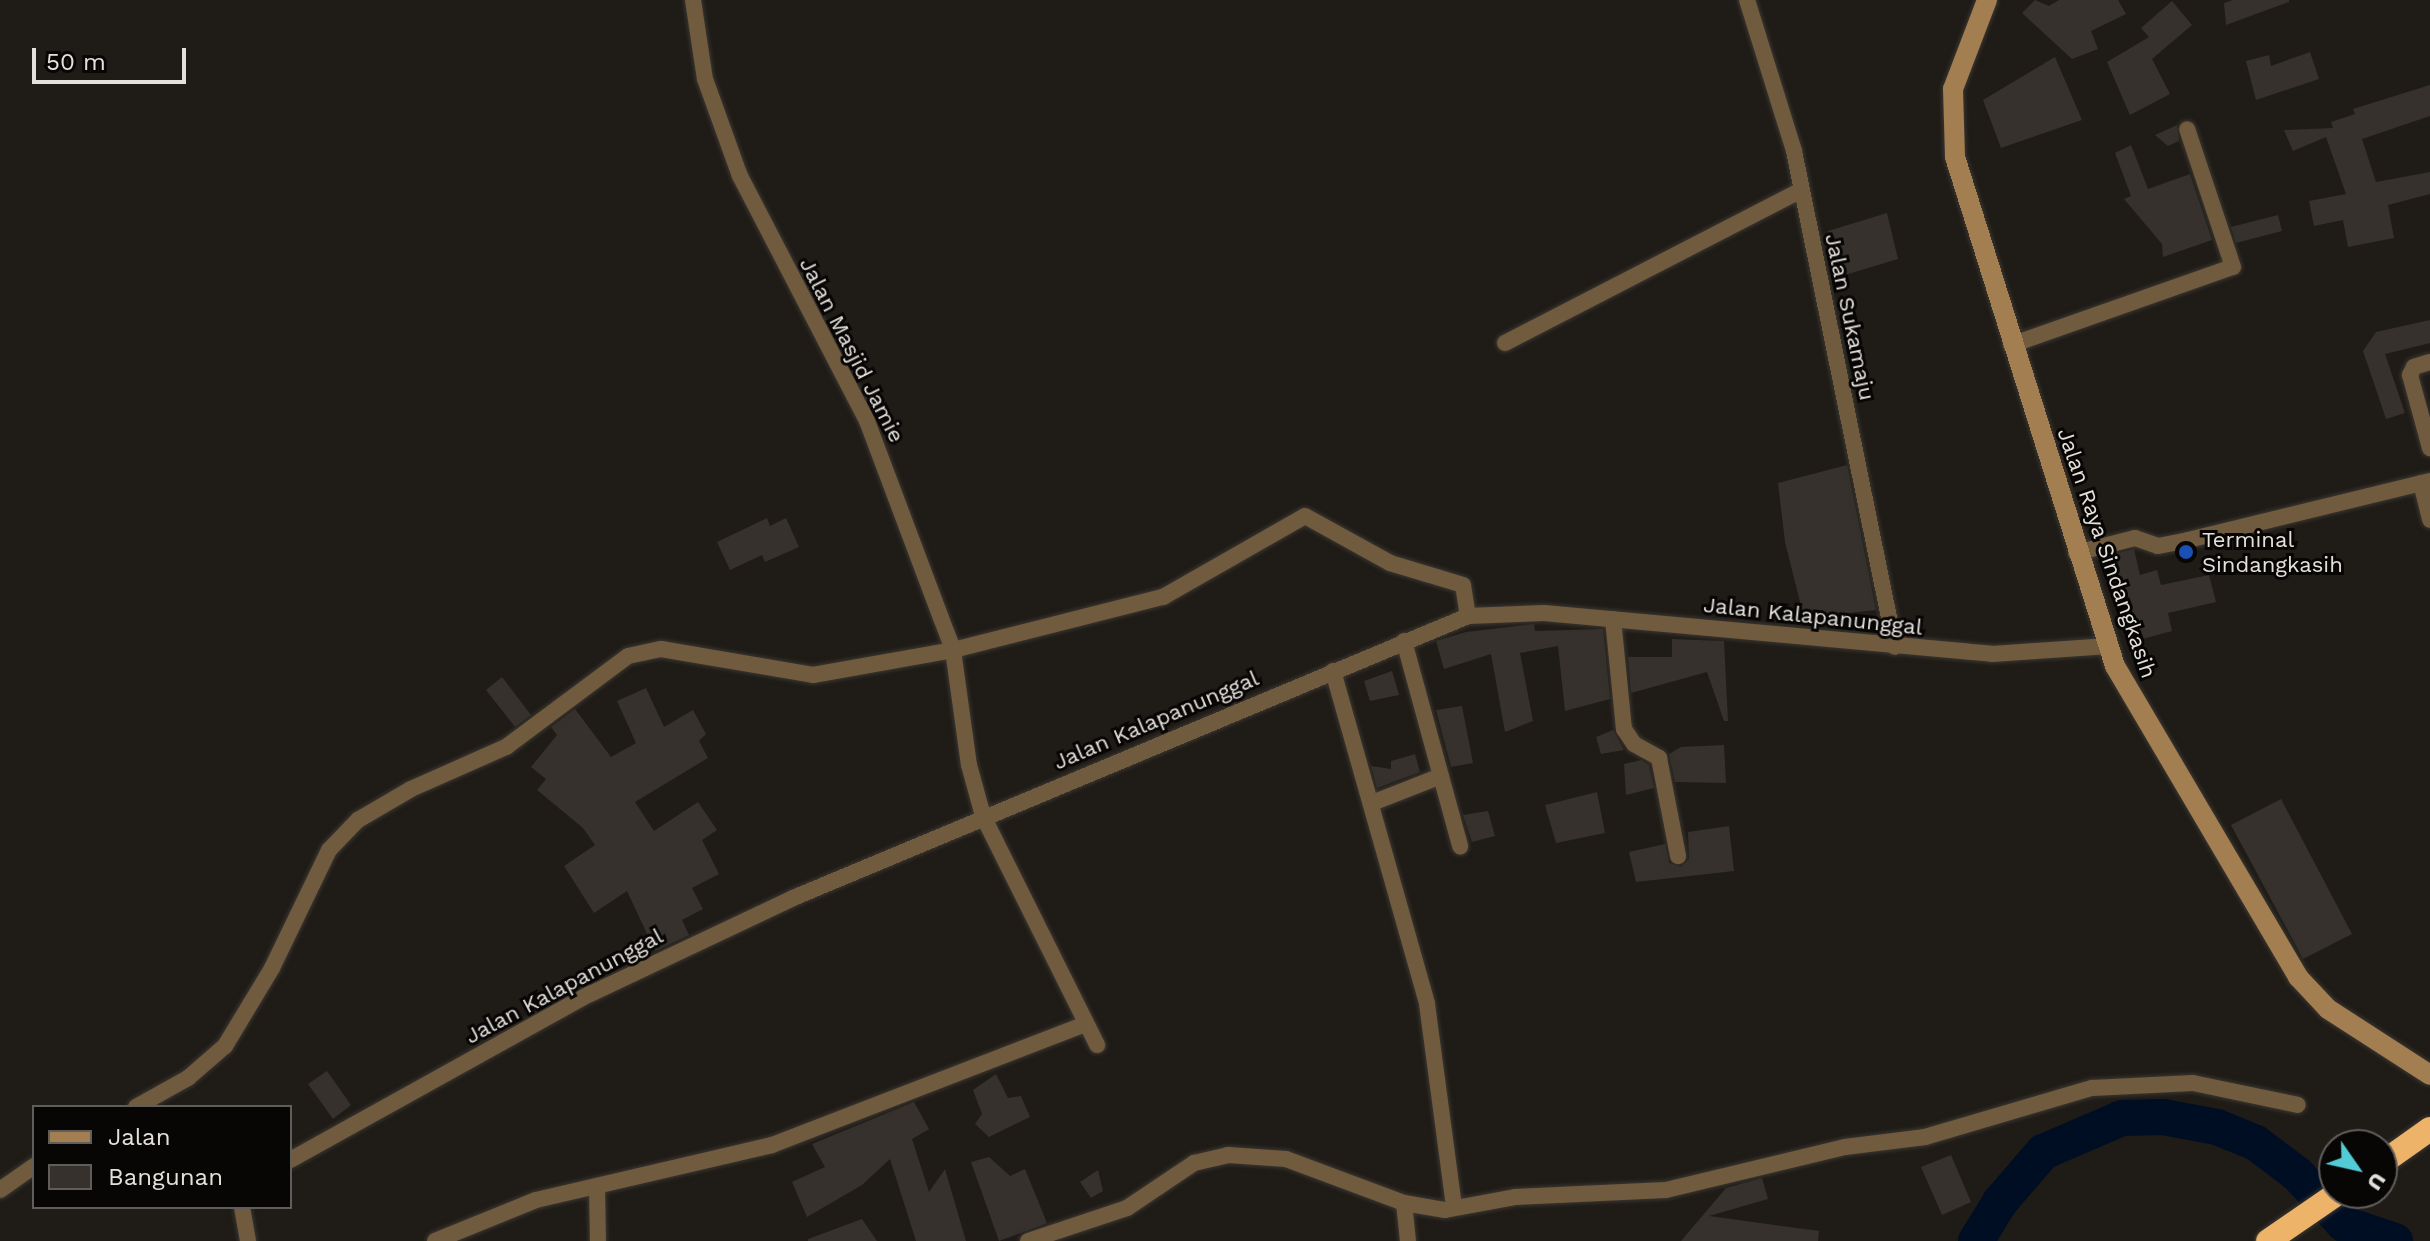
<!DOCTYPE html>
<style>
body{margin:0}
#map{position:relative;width:2430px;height:1241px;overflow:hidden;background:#1f1b16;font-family:"Work Sans",sans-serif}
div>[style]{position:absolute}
.river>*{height:36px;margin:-18px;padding:0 18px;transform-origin:18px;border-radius:18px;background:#000e23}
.building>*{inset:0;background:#36312c}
.roads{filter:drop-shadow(0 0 2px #3b3732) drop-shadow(0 0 2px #3b3732)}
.street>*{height:16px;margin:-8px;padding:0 8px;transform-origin:8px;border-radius:8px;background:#715b3f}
.secondary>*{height:20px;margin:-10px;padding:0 10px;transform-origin:10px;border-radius:10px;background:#a37e50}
.highway>*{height:24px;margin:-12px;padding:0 12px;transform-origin:12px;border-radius:12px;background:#edb369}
.dots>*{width:22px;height:22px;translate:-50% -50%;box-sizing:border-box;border:4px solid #080605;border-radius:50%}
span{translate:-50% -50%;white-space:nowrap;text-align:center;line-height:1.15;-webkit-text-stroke:6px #080605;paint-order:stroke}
.street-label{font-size:22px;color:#e4e1dd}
.poi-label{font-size:22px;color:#e4e1dd}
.left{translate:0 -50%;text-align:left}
.legend{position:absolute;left:32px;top:1105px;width:260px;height:104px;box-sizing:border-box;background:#080605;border:2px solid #605e5b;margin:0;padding:10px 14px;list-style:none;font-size:24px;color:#e4e1dd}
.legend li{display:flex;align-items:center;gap:16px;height:40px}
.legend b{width:40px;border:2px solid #605e5b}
.north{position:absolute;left:2318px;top:1129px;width:80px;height:80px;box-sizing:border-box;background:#080605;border:2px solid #605e5b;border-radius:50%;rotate:124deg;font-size:22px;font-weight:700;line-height:32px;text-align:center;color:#e4e1dd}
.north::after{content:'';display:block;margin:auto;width:28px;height:36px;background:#52cbd7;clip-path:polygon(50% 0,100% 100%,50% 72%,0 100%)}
.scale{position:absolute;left:32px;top:48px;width:154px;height:36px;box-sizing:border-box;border:4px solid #e4e1dd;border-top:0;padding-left:10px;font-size:24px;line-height:28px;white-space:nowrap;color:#e4e1dd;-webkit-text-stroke:6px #080605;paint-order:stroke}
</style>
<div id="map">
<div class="river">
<i style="left:1976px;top:1241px;width:46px;rotate:-58.4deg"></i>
<i style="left:2000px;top:1202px;width:66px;rotate:-49.3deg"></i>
<i style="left:2043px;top:1152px;width:86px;rotate:-23.3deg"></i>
<i style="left:2122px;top:1118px;width:41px;rotate:-1.4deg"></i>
<i style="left:2163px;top:1117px;width:55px;rotate:10.5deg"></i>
<i style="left:2217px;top:1127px;width:42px;rotate:22.3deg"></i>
<i style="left:2256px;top:1143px;width:51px;rotate:37.1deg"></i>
<i style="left:2297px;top:1174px;width:69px;rotate:46.8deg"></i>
<i style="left:2344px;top:1224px;width:54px;rotate:18.4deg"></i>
</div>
<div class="building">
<i style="clip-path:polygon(2035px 0,2049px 6px,2059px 0,2118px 0,2126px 14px,2091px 31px,2098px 49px,2072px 59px,2022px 13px)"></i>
<i style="clip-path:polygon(2233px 0,2289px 0,2289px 2px,2226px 25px,2224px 3px)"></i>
<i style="clip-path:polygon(2172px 1px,2192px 25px,2152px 59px,2170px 94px,2130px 115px,2107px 62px,2149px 37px,2141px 28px)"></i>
<i style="clip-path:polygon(2310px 52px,2319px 79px,2256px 100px,2246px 61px,2269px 55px,2271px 66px)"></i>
<i style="clip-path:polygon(2055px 57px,2082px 120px,2001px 148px,1983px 100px)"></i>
<i style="clip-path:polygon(2430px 85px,2430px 116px,2362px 139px,2376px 182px,2430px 172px,2430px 194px,2388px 205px,2394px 238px,2348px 247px,2343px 220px,2314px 226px,2309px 201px,2346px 194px,2326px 137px,2293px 151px,2284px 130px,2333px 128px,2331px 122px,2355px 114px,2353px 109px)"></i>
<i style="clip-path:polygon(2177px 125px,2179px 141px,2168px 146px,2155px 135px)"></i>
<i style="clip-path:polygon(2131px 145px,2148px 189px,2190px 174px,2212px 240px,2163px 257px,2162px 244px,2124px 199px,2131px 196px,2115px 153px)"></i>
<i style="clip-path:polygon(1887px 213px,1898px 259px,1845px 275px,1828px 231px)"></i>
<i style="clip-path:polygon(2278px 215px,2282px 231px,2236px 243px,2231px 227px)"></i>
<i style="clip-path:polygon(2430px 320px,2430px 343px,2385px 354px,2405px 413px,2386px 419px,2363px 351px,2376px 332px)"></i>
<i style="clip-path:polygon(1847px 465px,1876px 610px,1804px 618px,1785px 542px,1778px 483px)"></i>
<i style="clip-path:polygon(767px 518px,770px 526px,786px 518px,799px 547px,765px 562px,762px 555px,730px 570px,717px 542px)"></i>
<i style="clip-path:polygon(2134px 549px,2140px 575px,2157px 570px,2161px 585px,2209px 575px,2216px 602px,2168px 613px,2172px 631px,2135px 641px,2111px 555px)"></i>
<i style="clip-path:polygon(1534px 624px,1535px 631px,1603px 629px,1610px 699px,1565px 711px,1558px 646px,1520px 653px,1533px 721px,1505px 732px,1491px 654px,1444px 669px,1436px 641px,1466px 632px)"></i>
<i style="clip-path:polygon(1672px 639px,1724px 641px,1728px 721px,1724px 721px,1707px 672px,1631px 693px,1628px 657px,1672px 657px)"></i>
<i style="clip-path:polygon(1392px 671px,1399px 695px,1370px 701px,1364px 681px)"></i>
<i style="clip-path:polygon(502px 677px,531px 715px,515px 727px,486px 690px)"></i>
<i style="clip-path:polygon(646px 688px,664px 727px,693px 710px,706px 734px,699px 741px,708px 758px,635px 802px,654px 831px,698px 802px,717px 830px,702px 840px,719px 874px,692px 888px,703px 909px,682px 920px,689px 935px,655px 951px,627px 891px,594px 913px,564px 866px,595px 845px,583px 828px,537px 790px,546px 779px,531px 767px,557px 735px,551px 727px,575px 709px,611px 757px,636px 743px,617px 701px)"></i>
<i style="clip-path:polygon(1462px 706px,1473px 763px,1451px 767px,1436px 710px)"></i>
<i style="clip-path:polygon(1613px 730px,1624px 750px,1601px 754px,1596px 737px)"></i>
<i style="clip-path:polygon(1724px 745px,1726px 783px,1675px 782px,1669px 754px,1681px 747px)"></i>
<i style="clip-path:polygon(1415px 754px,1420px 772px,1377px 788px,1371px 766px,1391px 769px,1391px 761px)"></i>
<i style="clip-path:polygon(1641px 760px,1649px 765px,1654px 788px,1626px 795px,1624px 764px)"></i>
<i style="clip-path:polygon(1597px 792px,1605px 833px,1556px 843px,1545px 805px)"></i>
<i style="clip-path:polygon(2281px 799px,2352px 934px,2303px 959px,2231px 825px)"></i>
<i style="clip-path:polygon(1488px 811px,1495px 836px,1472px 842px,1463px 815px)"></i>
<i style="clip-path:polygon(1729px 826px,1734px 871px,1636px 882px,1629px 852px,1665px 844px,1669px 863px,1681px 867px,1689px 859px,1688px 832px)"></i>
<i style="clip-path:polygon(327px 1071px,351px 1105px,333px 1119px,308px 1084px)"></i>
<i style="clip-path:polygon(996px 1074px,1008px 1098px,1021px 1096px,1030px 1117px,989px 1137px,975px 1124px,982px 1114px,973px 1090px)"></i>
<i style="clip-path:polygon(914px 1102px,929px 1129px,912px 1139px,929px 1192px,945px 1169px,966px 1241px,916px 1241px,890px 1159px,862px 1185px,807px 1217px,792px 1182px,825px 1167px,812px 1144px)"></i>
<i style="clip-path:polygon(1951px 1155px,1971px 1202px,1942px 1215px,1921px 1167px)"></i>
<i style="clip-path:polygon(989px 1157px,1010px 1176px,1025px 1169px,1047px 1223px,999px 1241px,971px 1162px)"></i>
<i style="clip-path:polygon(1098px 1170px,1103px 1191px,1091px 1198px,1080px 1182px)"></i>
<i style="clip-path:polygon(1762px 1178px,1768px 1199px,1709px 1216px,1819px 1231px,1818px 1241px,1681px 1241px,1726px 1188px)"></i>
<i style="clip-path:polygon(862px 1219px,877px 1241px,808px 1241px,808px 1239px)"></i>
</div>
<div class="roads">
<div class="street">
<i style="left:693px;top:0;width:80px;rotate:81.4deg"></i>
<i style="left:705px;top:79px;width:103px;rotate:70.2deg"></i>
<i style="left:740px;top:176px;width:276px;rotate:62.6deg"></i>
<i style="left:867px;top:421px;width:210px;rotate:69.4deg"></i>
<i style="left:941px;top:618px;width:34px;rotate:69deg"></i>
<i style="left:953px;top:650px;width:116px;rotate:82.1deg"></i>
<i style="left:969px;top:765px;width:53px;rotate:74.6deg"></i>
<i style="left:983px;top:816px;width:256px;rotate:63.5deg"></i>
<i style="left:1747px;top:0;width:158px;rotate:72.7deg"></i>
<i style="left:1794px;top:151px;width:506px;rotate:78.49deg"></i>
<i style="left:1505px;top:343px;width:333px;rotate:-27.3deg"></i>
<i style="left:2011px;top:345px;width:235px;rotate:-19.4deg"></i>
<i style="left:2233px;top:267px;width:145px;rotate:-108.4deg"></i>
<i style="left:2430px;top:362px;width:17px;rotate:163deg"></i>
<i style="left:2414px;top:367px;width:9px;rotate:117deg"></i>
<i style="left:2410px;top:375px;width:76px;rotate:74.7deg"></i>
<i style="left:2421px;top:483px;width:38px;rotate:76deg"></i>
<i style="left:2076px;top:553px;width:61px;rotate:-14.3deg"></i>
<i style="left:2135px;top:538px;width:24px;rotate:19deg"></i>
<i style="left:2158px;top:546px;width:31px;rotate:-11deg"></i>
<i style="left:2188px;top:540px;width:249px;rotate:-13.7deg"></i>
<i style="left:1613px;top:619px;width:111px;rotate:84.3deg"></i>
<i style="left:1624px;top:729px;width:18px;rotate:56deg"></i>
<i style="left:1634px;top:744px;width:29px;rotate:29deg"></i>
<i style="left:1659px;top:758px;width:100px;rotate:79deg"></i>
<i style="left:1404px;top:641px;width:213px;rotate:74.7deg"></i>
<i style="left:1333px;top:671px;width:346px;rotate:74.2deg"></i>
<i style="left:1427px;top:1004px;width:205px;rotate:82.4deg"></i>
<i style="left:1372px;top:803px;width:74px;rotate:-21.4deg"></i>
<i style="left:136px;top:1107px;width:60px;rotate:-29.1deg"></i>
<i style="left:188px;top:1078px;width:49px;rotate:-40.9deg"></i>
<i style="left:225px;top:1046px;width:91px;rotate:-58.9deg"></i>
<i style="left:272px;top:968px;width:131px;rotate:-64.2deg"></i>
<i style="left:329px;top:850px;width:42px;rotate:-46deg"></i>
<i style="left:358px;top:820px;width:61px;rotate:-30.3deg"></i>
<i style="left:411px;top:789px;width:104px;rotate:-23.9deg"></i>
<i style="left:506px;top:747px;width:152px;rotate:-36.7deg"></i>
<i style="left:628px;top:656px;width:34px;rotate:-12deg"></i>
<i style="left:661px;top:649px;width:154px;rotate:9.7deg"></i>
<i style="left:813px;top:675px;width:142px;rotate:-10.1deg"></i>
<i style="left:953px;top:650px;width:217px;rotate:-14.2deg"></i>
<i style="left:1163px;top:597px;width:163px;rotate:-29.7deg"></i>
<i style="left:1305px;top:516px;width:97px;rotate:28.9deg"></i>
<i style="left:1390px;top:563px;width:76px;rotate:16.8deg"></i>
<i style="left:1463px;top:585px;width:31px;rotate:81deg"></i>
<i style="left:290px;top:1160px;width:343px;rotate:-29deg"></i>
<i style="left:590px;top:994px;width:225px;rotate:-25.3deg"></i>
<i style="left:793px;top:898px;width:732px;rotate:-22.67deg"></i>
<i style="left:1468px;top:616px;width:76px;rotate:-2.3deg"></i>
<i style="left:1544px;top:613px;width:450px;rotate:5.2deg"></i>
<i style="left:1992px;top:654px;width:117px;rotate:-3.9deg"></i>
<i style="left:597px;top:1186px;width:55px;rotate:89deg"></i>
<i style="left:0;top:1190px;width:42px;rotate:-35.2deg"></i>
<i style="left:1404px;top:1203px;width:38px;rotate:84deg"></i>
<i style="left:242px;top:1207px;width:35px;rotate:80deg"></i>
<i style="left:435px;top:1241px;width:109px;rotate:-22.1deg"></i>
<i style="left:536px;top:1200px;width:242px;rotate:-13.1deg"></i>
<i style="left:772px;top:1145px;width:336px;rotate:-21.1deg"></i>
<i style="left:1028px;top:1241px;width:104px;rotate:-18.4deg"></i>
<i style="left:1127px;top:1208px;width:81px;rotate:-33.9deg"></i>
<i style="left:1194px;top:1163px;width:35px;rotate:-13deg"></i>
<i style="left:1228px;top:1155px;width:58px;rotate:3.9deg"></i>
<i style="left:1286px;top:1159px;width:126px;rotate:20.4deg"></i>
<i style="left:1404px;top:1203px;width:42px;rotate:9.7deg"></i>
<i style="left:1445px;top:1210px;width:71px;rotate:-10.5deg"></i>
<i style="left:1515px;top:1197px;width:151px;rotate:-2.7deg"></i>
<i style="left:1666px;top:1190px;width:184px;rotate:-13.5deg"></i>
<i style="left:1845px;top:1147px;width:81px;rotate:-7.1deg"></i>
<i style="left:1925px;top:1137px;width:174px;rotate:-16.4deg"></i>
<i style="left:2092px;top:1088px;width:101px;rotate:-2.8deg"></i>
<i style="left:2193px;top:1083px;width:107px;rotate:11.8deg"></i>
</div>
<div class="secondary">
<i style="left:1987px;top:0;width:95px;rotate:110.9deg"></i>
<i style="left:1953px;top:89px;width:68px;rotate:88.3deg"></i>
<i style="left:1955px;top:157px;width:534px;rotate:72.55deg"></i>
<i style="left:2115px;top:666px;width:361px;rotate:59.5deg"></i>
<i style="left:2298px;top:977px;width:44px;rotate:46.8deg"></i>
<i style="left:2328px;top:1009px;width:121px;rotate:32.9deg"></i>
</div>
<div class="highway">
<i style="left:2382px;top:1163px;width:59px;rotate:-35.3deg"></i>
<i style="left:2268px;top:1241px;width:85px;rotate:-34.4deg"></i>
</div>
</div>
<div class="dots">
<i style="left:2186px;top:552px;background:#1a4fb4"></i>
</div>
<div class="street-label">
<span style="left:1850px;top:317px;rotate:78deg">Jalan Sukamaju</span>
<span style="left:852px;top:350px;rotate:63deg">Jalan Masjid Jamie</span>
<span style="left:2107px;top:553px;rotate:71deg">Jalan Raya Sindangkasih</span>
<span style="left:1813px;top:616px;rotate:6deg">Jalan Kalapanunggal</span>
<span style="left:1156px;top:720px;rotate:-23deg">Jalan Kalapanunggal</span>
<span style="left:564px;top:986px;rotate:-28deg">Jalan Kalapanunggal</span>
</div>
<div class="poi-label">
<span class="left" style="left:2202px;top:552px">Terminal<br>Sindangkasih</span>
</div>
<ul class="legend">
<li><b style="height:10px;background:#a37e50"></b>Jalan</li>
<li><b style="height:22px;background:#36312c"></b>Bangunan</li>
</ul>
<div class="north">U</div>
<div class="scale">50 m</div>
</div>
